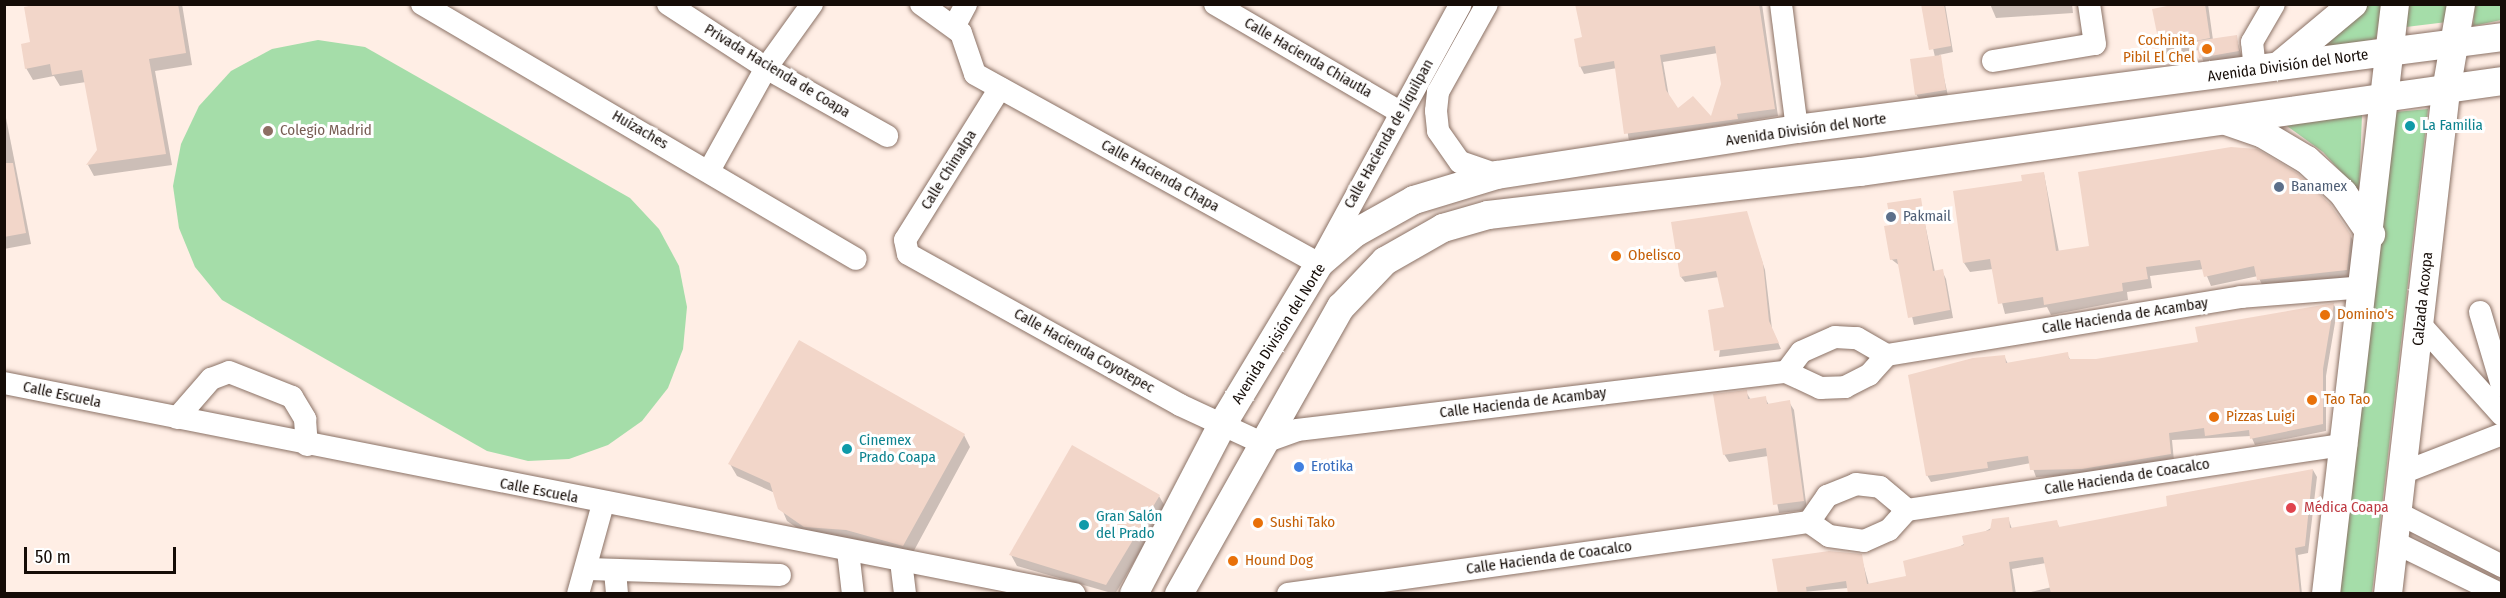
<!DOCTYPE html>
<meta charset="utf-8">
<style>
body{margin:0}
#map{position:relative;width:2506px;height:598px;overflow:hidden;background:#ffeee5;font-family:"Fira Sans Condensed",sans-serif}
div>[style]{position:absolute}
.green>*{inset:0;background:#a5dda9}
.shadow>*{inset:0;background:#0003}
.building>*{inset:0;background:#f2d6c9}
.roads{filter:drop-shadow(0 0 2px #8b7266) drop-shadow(0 0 2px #8b7266)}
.minor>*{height:22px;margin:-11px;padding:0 11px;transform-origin:11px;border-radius:11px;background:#fff}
.major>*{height:28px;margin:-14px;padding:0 14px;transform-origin:14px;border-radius:14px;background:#fff}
.dots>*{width:16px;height:16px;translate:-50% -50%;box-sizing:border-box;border:3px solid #fff;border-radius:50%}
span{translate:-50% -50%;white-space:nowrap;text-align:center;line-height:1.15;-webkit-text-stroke:6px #fff;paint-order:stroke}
.food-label{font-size:15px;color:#c56008}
.right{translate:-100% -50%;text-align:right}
.left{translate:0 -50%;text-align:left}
.street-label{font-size:15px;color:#150c07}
.culture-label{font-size:15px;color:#0d838f}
.education-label{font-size:15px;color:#785e54}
.service-label{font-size:15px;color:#4e5e75}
.shop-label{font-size:15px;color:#366cbe}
.health-label{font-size:15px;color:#be3a42}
.frame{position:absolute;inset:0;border:6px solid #150c07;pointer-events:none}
.scale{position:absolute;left:24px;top:547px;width:152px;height:27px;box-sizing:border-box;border:3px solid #150c07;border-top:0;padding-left:8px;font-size:18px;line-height:21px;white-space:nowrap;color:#150c07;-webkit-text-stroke:4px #fff;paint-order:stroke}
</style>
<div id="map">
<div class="green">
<i style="clip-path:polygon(2359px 5px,2382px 5px,2376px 39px,2322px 49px)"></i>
<i style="clip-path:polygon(2408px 5px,2448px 5px,2447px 22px,2406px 27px)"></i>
<i style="clip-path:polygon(2475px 5px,2501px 5px,2501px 20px,2473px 26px)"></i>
<i style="clip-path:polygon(318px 40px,365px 47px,630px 198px,659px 229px,679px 266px,687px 307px,683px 349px,668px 388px,642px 421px,608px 445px,569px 459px,528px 461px,487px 451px,222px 300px,195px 267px,179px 228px,173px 186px,181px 144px,199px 106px,231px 71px,272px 49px)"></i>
<i style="clip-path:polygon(2428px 109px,2372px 593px,2340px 594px,2395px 112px)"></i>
<i style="clip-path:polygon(2362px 115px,2359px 192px,2323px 152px,2283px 123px)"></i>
</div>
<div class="shadow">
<i style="clip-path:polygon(33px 4px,182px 4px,192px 65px,155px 71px,172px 165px,94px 176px,88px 165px,98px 150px,86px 82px,60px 86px,54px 76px,33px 80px,26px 68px,32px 44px,26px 8px)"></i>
<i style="clip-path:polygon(evenodd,1576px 4px,1762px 4px,1778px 116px,1629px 141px,1617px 68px,1584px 74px,1580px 66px,1584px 39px,1576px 4px,1718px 53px,1722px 84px,1711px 119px,1678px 110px,1669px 97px,1663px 62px,1718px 53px)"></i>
<i style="clip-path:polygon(1923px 4px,1945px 4px,1953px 52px,1939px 55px,1948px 96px,1920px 100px,1916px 94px,1935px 57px)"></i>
<i style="clip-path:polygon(1990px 4px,2072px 4px,2073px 13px,1996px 18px)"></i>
<i style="clip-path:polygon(2178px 4px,2208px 4px,2213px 40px,2236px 37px,2242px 57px,2204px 63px,2199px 50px,2166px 56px,2161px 47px)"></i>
<i style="clip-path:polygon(4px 108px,31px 244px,4px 249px)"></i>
<i style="clip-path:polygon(2044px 174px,2059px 252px,2350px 235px,2356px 246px,2352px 280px,2264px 289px,2258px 276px,2211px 286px,2204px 269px,2150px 276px,2152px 288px,2127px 292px,2128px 300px,2051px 315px,2047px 307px,2005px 314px,1993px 269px,1970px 272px,1964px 263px,2023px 182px)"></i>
<i style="clip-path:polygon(1920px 200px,1935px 272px,1942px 271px,1946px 279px,1953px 318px,1914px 325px,1900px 266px,1891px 259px,1889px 205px)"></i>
<i style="clip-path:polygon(1746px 213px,1765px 270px,1772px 329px,1781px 349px,1719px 357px,1725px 308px,1719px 277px,1685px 282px,1681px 277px)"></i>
<i style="clip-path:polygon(2334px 305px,2337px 311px,2326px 376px,2326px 431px,2255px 445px,2251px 436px,2172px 440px,2174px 461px,2087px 475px,2036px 477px,2031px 463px,1931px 482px,1927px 475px,2004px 356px,2008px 364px,2067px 354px,2071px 361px,2096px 360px,2199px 343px)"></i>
<i style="clip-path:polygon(1746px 392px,1751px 400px,1765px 398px,1769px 405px,1789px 402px,1794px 410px,1807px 510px,1779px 513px,1768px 456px,1729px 462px,1724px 454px)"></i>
<i style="clip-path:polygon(964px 435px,970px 447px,910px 558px,812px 538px,787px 521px,775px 493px,737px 476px,730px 464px)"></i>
<i style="clip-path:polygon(2313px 470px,2317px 477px,2308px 553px,2298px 555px,2302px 594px,2023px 594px,2052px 587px,2046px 563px,2012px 569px,2016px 594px,1849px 594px,1848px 588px,1780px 594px,1861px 556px,1869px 585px,1908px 577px,2008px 518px,2012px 529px,2056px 522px,2060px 528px,2169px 508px)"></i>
<i style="clip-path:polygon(1159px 496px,1166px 508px,1115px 594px,1017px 566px,1011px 555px)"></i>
</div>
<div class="building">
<i style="clip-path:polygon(39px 4px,178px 4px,186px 53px,149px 59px,166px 154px,86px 165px,97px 150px,82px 70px,52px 75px,50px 64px,25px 69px,21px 44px,30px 42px,24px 7px)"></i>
<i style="clip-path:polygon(evenodd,1575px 4px,1759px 4px,1775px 109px,1737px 114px,1738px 119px,1624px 134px,1614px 61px,1579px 67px,1574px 39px,1582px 37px,1575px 4px,1715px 46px,1721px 84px,1711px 116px,1693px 96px,1678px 108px,1666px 90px,1660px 55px,1715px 46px)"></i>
<i style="clip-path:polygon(1921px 4px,1944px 4px,1951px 46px,1929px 50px)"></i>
<i style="clip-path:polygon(2177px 4px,2205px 4px,2210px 38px,2160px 48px,2152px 9px)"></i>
<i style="clip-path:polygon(2237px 35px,2239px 51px,2199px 58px,2196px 41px)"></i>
<i style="clip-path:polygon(1941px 55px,1946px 90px,1915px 95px,1910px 59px)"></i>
<i style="clip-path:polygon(2231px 147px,2257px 149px,2297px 173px,2330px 204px,2351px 235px,2347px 270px,2257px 280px,2254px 266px,2204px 277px,2200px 260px,2146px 267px,2148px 279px,2122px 283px,2123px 291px,2044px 305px,2043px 297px,1998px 304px,1990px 259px,1963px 263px,1953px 191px,2022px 181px,2021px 175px,2044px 172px,2056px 251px,2089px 246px,2078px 172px)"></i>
<i style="clip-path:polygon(4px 163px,13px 163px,26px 233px,4px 237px)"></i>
<i style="clip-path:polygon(1921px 198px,1933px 271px,1943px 269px,1950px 310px,1908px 318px,1897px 259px,1890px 260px,1884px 226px,1891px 225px,1887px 203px)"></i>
<i style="clip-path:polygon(1747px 211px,1763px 263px,1769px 321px,1779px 343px,1714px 351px,1708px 310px,1724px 307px,1716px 271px,1680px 277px,1671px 222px)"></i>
<i style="clip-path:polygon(2334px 303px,2323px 369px,2323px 424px,2250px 439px,2249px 430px,2205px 436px,2204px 428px,2169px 433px,2171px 454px,2082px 469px,2030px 470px,2028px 456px,1987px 462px,1988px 468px,1926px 476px,1908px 375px,1973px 358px,2005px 355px,2006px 363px,2068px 352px,2069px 359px,2096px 359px,2198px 342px,2195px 327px)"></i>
<i style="clip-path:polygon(799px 340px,965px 434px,903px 546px,846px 530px,804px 527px,778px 509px,770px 483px,728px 464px)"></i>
<i style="clip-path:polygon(1747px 390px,1748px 399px,1766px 396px,1767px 404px,1790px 400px,1804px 501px,1773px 505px,1766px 448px,1723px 455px,1713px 394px)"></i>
<i style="clip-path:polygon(1072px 445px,1160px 495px,1106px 585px,1009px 555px)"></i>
<i style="clip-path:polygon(2313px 469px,2305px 546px,2295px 548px,2300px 594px,2051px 594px,2043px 557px,2009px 562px,2013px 594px,1848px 594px,1846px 581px,1806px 587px,1807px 594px,1778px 594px,1772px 559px,1829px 551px,1862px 554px,1867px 584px,1906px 576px,1903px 561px,1964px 545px,1962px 536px,1990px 530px,1992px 519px,2009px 517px,2010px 528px,2057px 520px,2059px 527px,2167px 506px,2166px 496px)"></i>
</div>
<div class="roads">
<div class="minor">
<i style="left:422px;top:4px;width:503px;rotate:30.44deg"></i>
<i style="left:668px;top:4px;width:117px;rotate:33.1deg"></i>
<i style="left:766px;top:68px;width:139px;rotate:29.3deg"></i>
<i style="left:921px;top:4px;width:49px;rotate:35.9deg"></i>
<i style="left:961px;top:33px;width:43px;rotate:71.1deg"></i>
<i style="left:975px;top:74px;width:393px;rotate:28.9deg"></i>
<i style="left:1319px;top:264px;width:296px;rotate:-61.4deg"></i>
<i style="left:1215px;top:4px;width:214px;rotate:30.3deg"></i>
<i style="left:1487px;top:4px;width:101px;rotate:119.1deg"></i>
<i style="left:1438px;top:92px;width:19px;rotate:96deg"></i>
<i style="left:1436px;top:111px;width:20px;rotate:84deg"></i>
<i style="left:1438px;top:131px;width:38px;rotate:55deg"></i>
<i style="left:1460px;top:162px;width:39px;rotate:19deg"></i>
<i style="left:1781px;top:4px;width:126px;rotate:82.7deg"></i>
<i style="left:955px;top:25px;width:24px;rotate:-62deg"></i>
<i style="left:1993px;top:61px;width:103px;rotate:-9.5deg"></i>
<i style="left:2095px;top:44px;width:40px;rotate:-98.5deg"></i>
<i style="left:2255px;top:70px;width:28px;rotate:-96deg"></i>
<i style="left:2252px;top:42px;width:44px;rotate:-59.9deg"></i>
<i style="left:1000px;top:88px;width:179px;rotate:122deg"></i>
<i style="left:905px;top:240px;width:14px;rotate:78deg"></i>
<i style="left:908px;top:254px;width:311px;rotate:29deg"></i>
<i style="left:1180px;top:405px;width:90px;rotate:24.9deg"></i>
<i style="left:1262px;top:443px;width:37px;rotate:-20deg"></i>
<i style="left:1297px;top:430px;width:492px;rotate:-6.8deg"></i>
<i style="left:1786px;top:372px;width:38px;rotate:25deg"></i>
<i style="left:1820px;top:388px;width:25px;rotate:-2deg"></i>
<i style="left:1845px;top:387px;width:27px;rotate:-27deg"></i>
<i style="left:1869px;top:375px;width:27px;rotate:-48deg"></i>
<i style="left:1887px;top:355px;width:359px;rotate:-9.3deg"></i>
<i style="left:2241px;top:297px;width:123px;rotate:-4.6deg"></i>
<i style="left:710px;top:169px;width:115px;rotate:-61deg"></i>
<i style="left:766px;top:68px;width:79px;rotate:-54.3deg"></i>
<i style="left:2480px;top:312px;width:77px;rotate:73.4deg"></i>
<i style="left:2420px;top:324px;width:122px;rotate:48deg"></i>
<i style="left:1786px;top:372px;width:25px;rotate:-53deg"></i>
<i style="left:1801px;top:352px;width:37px;rotate:-24deg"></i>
<i style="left:1835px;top:337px;width:22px;rotate:3deg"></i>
<i style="left:1857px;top:338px;width:34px;rotate:30deg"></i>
<i style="left:4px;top:383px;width:1091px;rotate:11.16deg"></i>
<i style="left:177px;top:418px;width:52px;rotate:-48.9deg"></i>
<i style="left:211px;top:379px;width:19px;rotate:-21deg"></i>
<i style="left:229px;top:372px;width:68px;rotate:21.6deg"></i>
<i style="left:292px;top:397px;width:26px;rotate:59deg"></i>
<i style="left:305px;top:419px;width:26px;rotate:86deg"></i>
<i style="left:2402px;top:473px;width:107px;rotate:-21.3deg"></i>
<i style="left:2398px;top:513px;width:117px;rotate:27deg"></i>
<i style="left:1809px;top:522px;width:32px;rotate:-55deg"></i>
<i style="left:1827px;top:496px;width:31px;rotate:-22deg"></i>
<i style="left:1856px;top:484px;width:24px;rotate:7deg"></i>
<i style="left:1880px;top:487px;width:35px;rotate:40deg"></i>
<i style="left:2394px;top:542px;width:118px;rotate:26.1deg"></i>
<i style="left:848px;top:551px;width:43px;rotate:83.4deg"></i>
<i style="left:901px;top:561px;width:33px;rotate:83deg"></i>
<i style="left:588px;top:569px;width:192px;rotate:1.8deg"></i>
<i style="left:615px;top:571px;width:23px;rotate:85deg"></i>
<i style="left:578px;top:594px;width:93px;rotate:-74.5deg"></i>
<i style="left:1288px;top:594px;width:526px;rotate:-7.87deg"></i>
<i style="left:1809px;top:522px;width:24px;rotate:35deg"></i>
<i style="left:1829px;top:536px;width:35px;rotate:8deg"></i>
<i style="left:1864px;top:541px;width:27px;rotate:-24deg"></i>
<i style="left:1889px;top:530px;width:27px;rotate:-48deg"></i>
<i style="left:1907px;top:510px;width:444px;rotate:-8.5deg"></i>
</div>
<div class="major">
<i style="left:2281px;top:64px;width:94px;rotate:-39.8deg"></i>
<i style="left:2226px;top:121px;width:39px;rotate:19deg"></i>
<i style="left:2263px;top:134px;width:51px;rotate:30.6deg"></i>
<i style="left:2307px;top:160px;width:49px;rotate:42.5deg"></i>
<i style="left:2343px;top:193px;width:50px;rotate:55.7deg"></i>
<i style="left:1134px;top:594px;width:191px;rotate:-62.5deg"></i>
<i style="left:1222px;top:425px;width:188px;rotate:-58.9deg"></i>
<i style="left:1319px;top:264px;width:48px;rotate:-40.7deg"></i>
<i style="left:1355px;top:233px;width:68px;rotate:-29.2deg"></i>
<i style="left:1414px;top:200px;width:87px;rotate:-16.8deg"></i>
<i style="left:1497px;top:175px;width:304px;rotate:-8.7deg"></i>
<i style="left:1797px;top:129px;width:711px;rotate:-7.43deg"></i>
<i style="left:1179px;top:594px;width:330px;rotate:-60.6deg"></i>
<i style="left:1341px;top:307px;width:64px;rotate:-46.3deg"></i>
<i style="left:1385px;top:261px;width:67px;rotate:-29.6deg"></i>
<i style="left:1443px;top:228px;width:47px;rotate:-16.1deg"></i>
<i style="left:1488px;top:215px;width:375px;rotate:-6.6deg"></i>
<i style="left:1861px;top:172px;width:647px;rotate:-8.08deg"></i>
<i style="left:2326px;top:594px;width:594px;rotate:-83.33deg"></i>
<i style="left:2388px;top:594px;width:506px;rotate:-83.42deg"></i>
<i style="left:2446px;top:91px;width:88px;rotate:-80.2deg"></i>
</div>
</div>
<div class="dots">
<i style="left:2207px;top:49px;background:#e8710a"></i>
<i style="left:2410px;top:126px;background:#0f9aa8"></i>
<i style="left:268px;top:131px;background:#8d6e63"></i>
<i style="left:2279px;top:187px;background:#5c6f8a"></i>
<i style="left:1891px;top:217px;background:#5c6f8a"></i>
<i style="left:1616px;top:256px;background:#e8710a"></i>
<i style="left:2325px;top:315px;background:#e8710a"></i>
<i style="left:2312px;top:400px;background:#e8710a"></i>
<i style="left:2214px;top:417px;background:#e8710a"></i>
<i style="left:847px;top:449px;background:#0f9aa8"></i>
<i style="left:1299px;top:467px;background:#3f7fe0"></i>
<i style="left:2291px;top:508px;background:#e0444e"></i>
<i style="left:1258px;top:523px;background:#e8710a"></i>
<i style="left:1084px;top:525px;background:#0f9aa8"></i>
<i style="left:1233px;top:561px;background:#e8710a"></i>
</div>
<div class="food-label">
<span class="right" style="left:2195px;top:49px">Cochinita<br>Pibil El Chel</span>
<span class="left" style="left:1628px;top:256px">Obelisco</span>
<span class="left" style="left:2337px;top:315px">Domino's</span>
<span class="left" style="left:2324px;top:400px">Tao Tao</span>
<span class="left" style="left:2226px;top:417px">Pizzas Luigi</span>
<span class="left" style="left:1270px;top:523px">Sushi Tako</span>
<span class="left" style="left:1245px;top:561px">Hound Dog</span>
</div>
<div class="street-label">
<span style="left:1308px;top:58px;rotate:30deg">Calle Hacienda Chiautla</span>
<span style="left:2288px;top:66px;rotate:-8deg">Avenida División del Norte</span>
<span style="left:777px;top:71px;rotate:31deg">Privada Hacienda de Coapa</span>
<span style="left:640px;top:130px;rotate:30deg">Huizaches</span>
<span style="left:1806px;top:130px;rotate:-8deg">Avenida División del Norte</span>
<span style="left:1389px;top:134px;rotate:-61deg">Calle Hacienda de Jiquilpan</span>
<span style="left:949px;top:170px;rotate:-58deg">Calle Chimalpa</span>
<span style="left:1160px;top:176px;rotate:29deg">Calle Hacienda Chapa</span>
<span style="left:2423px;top:299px;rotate:-84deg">Calzada Acoxpa</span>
<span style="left:2125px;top:316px;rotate:-9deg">Calle Hacienda de Acambay</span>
<span style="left:1279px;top:334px;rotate:-58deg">Avenida División del Norte</span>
<span style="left:1084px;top:351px;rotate:29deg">Calle Hacienda Coyotepec</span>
<span style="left:62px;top:395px;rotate:12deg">Calle Escuela</span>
<span style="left:1523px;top:403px;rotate:-7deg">Calle Hacienda de Acambay</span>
<span style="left:2127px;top:477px;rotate:-9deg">Calle Hacienda de Coacalco</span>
<span style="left:539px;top:491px;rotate:11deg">Calle Escuela</span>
<span style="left:1549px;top:558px;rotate:-8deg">Calle Hacienda de Coacalco</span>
</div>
<div class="culture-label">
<span class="left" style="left:2422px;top:126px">La Familia</span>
<span class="left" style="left:859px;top:449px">Cinemex<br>Prado Coapa</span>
<span class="left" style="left:1096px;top:525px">Gran Salón<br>del Prado</span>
</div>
<div class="education-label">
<span class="left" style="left:280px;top:131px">Colegio Madrid</span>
</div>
<div class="service-label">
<span class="left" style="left:2291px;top:187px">Banamex</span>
<span class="left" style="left:1903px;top:217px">Pakmail</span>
</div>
<div class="shop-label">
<span class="left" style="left:1311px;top:467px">Erotika</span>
</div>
<div class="health-label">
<span class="left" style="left:2304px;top:508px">Médica Coapa</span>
</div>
<div class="frame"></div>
<div class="scale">50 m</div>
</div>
